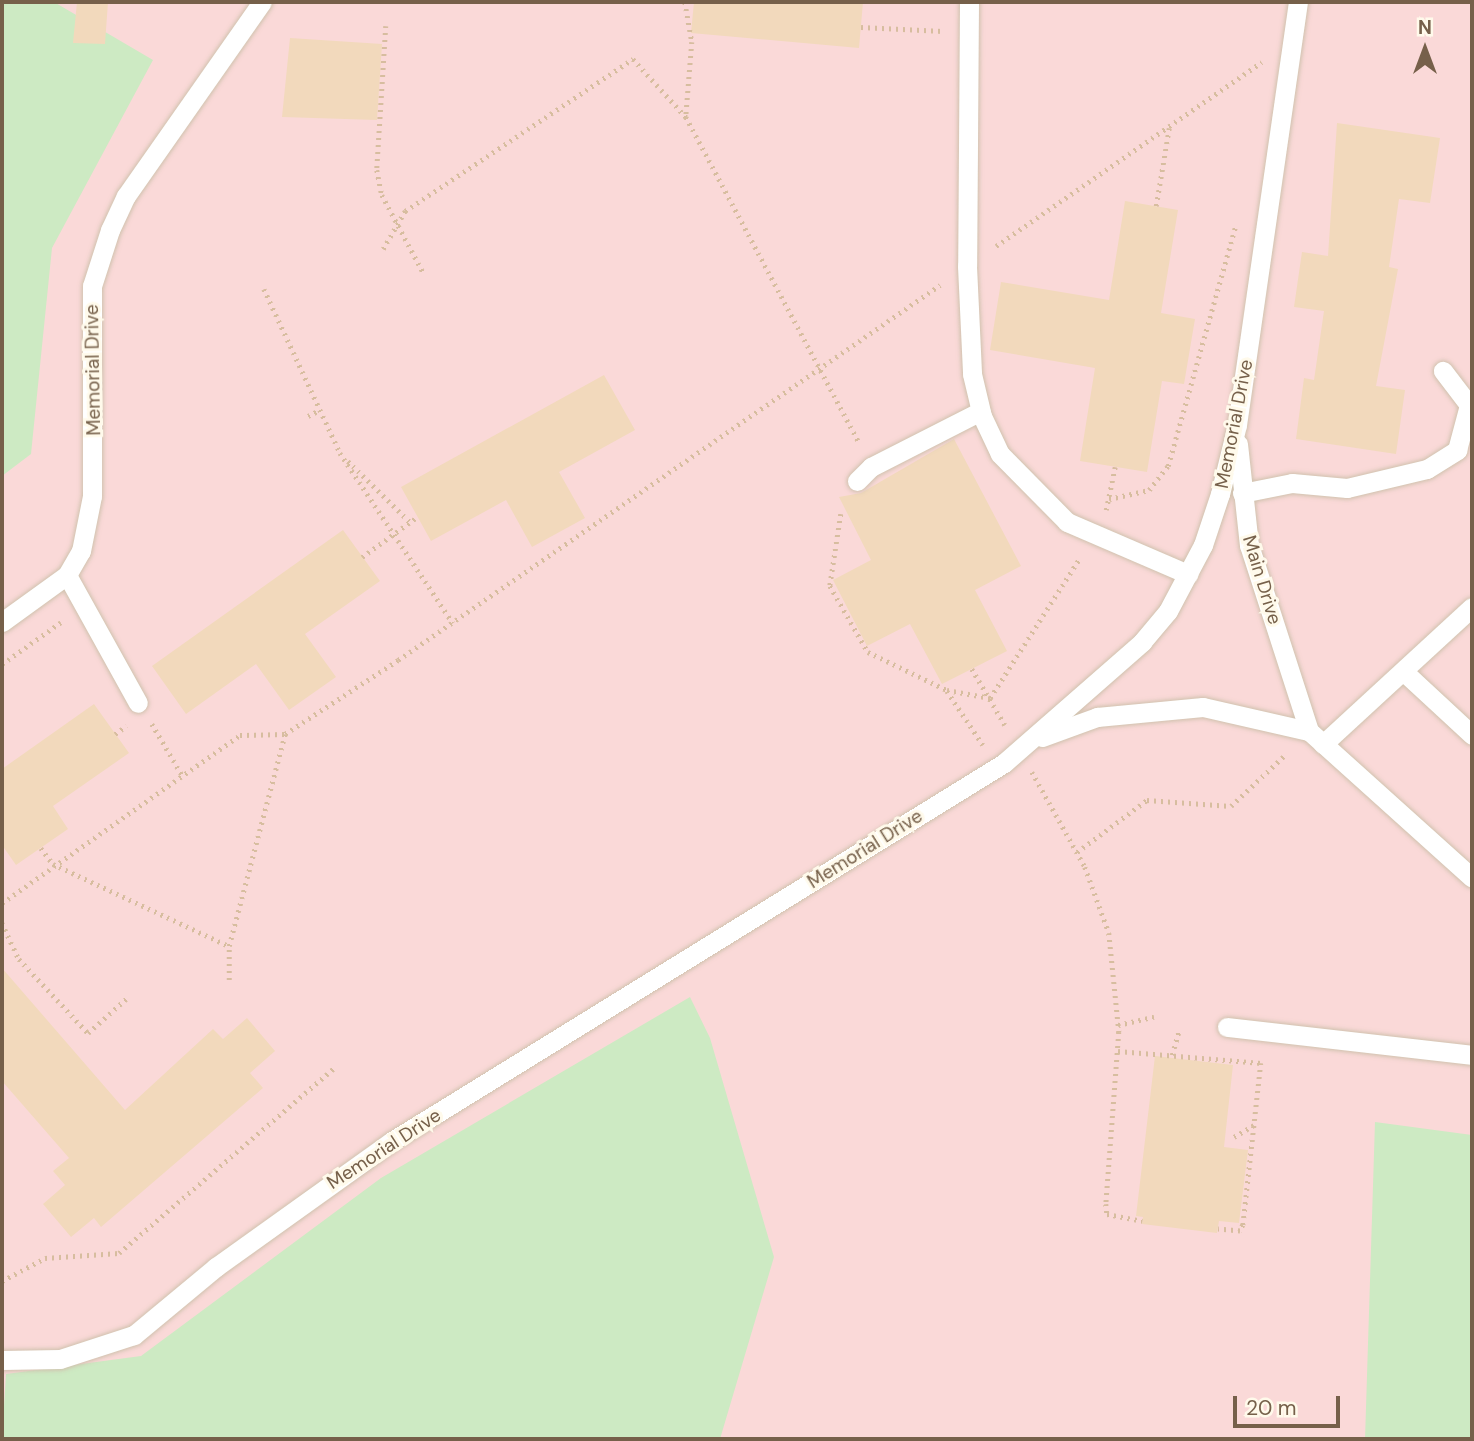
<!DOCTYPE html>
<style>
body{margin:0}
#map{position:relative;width:1474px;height:1441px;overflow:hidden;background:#fcf7e5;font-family:"DM Sans",sans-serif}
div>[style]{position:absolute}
.medical>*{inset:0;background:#fad9d8}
.green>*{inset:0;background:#cdeac3}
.building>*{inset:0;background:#f2d9bc}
.path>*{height:4.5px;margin-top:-2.25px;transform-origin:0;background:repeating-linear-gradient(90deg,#d7bd9f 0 2px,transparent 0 7px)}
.roads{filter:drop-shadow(0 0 2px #d0c2ae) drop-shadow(0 0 2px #d0c2ae)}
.lane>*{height:19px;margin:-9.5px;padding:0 9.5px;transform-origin:9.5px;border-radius:9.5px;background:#fff}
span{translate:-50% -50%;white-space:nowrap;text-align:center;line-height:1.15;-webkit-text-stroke:6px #fffaeb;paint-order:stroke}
.street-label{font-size:19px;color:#76604a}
.frame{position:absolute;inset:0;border:4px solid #76604a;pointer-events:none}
.north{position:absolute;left:1390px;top:14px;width:70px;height:70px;-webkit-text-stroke:5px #fffaeb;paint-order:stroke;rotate:0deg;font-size:19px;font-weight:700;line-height:28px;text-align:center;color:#76604a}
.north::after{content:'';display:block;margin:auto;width:24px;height:32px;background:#76604a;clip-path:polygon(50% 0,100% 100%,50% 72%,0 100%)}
.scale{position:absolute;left:1233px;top:1396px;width:107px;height:32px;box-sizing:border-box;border:4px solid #76604a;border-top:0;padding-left:9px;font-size:21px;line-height:24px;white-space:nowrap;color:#76604a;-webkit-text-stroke:5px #fffaeb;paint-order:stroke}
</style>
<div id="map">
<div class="medical">
<i style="clip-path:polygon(2px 2px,1472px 2px,1472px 1439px,2px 1439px)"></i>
</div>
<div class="green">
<i style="clip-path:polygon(2px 2px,54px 2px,153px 60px,52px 248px,31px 454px,2px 476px)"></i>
<i style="clip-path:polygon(690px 997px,710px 1038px,774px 1257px,720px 1439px,2px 1439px,6px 1374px,141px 1356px,381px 1178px)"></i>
<i style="clip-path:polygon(1375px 1122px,1472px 1135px,1472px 1439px,1365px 1439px)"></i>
</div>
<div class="building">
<i style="clip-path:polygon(77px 2px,108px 2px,105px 44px,73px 43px)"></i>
<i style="clip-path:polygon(694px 2px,863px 2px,859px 48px,691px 33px)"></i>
<i style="clip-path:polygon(290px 38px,382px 44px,377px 120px,282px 117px)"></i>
<i style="clip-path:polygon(1337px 123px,1440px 138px,1430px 203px,1399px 199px,1389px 267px,1398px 269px,1376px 386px,1405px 390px,1396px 454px,1296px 439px,1304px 378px,1314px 380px,1324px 311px,1294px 307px,1302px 252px,1328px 256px)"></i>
<i style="clip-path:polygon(1125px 201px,1178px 210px,1161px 313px,1195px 319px,1184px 384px,1162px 381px,1147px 472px,1080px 461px,1095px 368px,990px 350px,1001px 282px,1109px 300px)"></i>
<i style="clip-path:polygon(604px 375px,635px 430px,559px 472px,585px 518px,532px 547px,506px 500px,431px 541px,401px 487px)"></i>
<i style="clip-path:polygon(954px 439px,1021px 566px,975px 590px,1007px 651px,942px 684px,910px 624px,867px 646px,833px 580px,871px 560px,839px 497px,861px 493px)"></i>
<i style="clip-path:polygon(343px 530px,380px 581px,305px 634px,336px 677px,289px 710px,256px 664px,186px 714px,152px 666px)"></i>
<i style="clip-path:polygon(94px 704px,129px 753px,53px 806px,68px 829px,16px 865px,2px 845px,2px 769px)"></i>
<i style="clip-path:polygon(2px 968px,125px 1110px,213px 1029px,223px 1039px,247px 1018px,275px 1051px,250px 1073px,263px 1088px,101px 1227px,94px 1218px,71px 1237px,43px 1204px,65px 1185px,53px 1171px,69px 1158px,2px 1081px)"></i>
<i style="clip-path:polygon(1155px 1056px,1233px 1065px,1224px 1147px,1248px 1150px,1239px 1223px,1219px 1221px,1217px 1233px,1142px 1224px,1143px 1217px,1136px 1216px)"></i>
</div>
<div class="path">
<i style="left:685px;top:2px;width:41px;rotate:80.1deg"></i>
<i style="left:692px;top:42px;width:74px;rotate:94.6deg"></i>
<i style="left:386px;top:26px;width:144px;rotate:93.6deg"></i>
<i style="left:377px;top:170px;width:25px;rotate:79deg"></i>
<i style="left:382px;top:195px;width:89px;rotate:62deg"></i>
<i style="left:861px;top:27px;width:82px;rotate:2.8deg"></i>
<i style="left:1156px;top:206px;width:79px;rotate:-80.5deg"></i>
<i style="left:996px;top:246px;width:323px;rotate:-34.7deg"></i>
<i style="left:383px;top:249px;width:44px;rotate:-59.9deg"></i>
<i style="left:405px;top:211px;width:274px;rotate:-33.7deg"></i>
<i style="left:633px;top:59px;width:79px;rotate:47.6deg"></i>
<i style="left:686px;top:117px;width:369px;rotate:62deg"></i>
<i style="left:264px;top:289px;width:181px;rotate:65.1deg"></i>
<i style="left:340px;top:453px;width:204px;rotate:56.4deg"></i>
<i style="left:308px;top:416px;width:13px;rotate:-27deg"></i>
<i style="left:348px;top:461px;width:87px;rotate:44.5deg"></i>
<i style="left:1109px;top:499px;width:41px;rotate:-12.7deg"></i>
<i style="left:1149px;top:490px;width:31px;rotate:-52deg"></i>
<i style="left:1168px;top:466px;width:248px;rotate:-74.3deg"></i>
<i style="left:1106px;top:510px;width:44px;rotate:-78.2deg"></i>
<i style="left:841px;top:514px;width:73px;rotate:98.7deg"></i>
<i style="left:830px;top:586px;width:76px;rotate:60.1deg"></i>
<i style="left:868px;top:652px;width:88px;rotate:25.7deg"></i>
<i style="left:947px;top:690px;width:44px;rotate:10.5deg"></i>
<i style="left:990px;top:698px;width:166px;rotate:-57.3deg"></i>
<i style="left:362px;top:557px;width:68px;rotate:-36deg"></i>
<i style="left:2px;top:664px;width:72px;rotate:-35.4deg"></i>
<i style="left:972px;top:669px;width:65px;rotate:59.5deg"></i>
<i style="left:947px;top:691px;width:65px;rotate:56.3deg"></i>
<i style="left:152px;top:724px;width:59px;rotate:59.5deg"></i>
<i style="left:115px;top:734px;width:14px;rotate:-36deg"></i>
<i style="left:1032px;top:772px;width:109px;rotate:60.8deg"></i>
<i style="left:1085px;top:867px;width:70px;rotate:70deg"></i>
<i style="left:1109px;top:933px;width:100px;rotate:84.2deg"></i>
<i style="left:1119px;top:1032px;width:172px;rotate:94.3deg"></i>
<i style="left:1106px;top:1204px;width:10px;rotate:84deg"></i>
<i style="left:1107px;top:1214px;width:36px;rotate:11deg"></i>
<i style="left:41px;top:848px;width:20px;rotate:53deg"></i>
<i style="left:53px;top:864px;width:194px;rotate:25deg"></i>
<i style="left:1077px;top:852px;width:87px;rotate:-36.6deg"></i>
<i style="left:1147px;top:800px;width:84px;rotate:4.1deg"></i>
<i style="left:1231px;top:806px;width:76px;rotate:-43.4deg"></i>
<i style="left:2px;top:903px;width:291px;rotate:-35.2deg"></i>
<i style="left:240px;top:735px;width:45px;rotate:-1.3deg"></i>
<i style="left:285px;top:734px;width:135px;rotate:-33.2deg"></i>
<i style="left:398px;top:660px;width:659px;rotate:-34.68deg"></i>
<i style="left:2px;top:923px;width:40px;rotate:65deg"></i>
<i style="left:19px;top:959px;width:101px;rotate:47deg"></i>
<i style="left:88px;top:1033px;width:51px;rotate:-41.8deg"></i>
<i style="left:229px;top:980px;width:34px;rotate:-90deg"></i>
<i style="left:229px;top:946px;width:219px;rotate:-75.2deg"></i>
<i style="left:1118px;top:1025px;width:37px;rotate:-13deg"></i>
<i style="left:1118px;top:1051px;width:144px;rotate:4.8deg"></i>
<i style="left:1261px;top:1063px;width:163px;rotate:96.3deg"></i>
<i style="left:1243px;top:1225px;width:7px;rotate:117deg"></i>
<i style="left:1240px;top:1231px;width:22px;rotate:-175deg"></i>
<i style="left:1172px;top:1055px;width:25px;rotate:-74deg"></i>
<i style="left:1234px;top:1137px;width:23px;rotate:-31deg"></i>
<i style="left:2px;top:1281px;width:49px;rotate:-28.1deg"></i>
<i style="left:45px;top:1258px;width:74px;rotate:-3.9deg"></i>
<i style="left:119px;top:1253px;width:284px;rotate:-40.7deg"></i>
</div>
<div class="roads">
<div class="lane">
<i style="left:969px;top:2px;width:264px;rotate:90.4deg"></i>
<i style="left:967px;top:266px;width:108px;rotate:87.3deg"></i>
<i style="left:972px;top:374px;width:43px;rotate:76.6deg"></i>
<i style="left:982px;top:416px;width:42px;rotate:64.7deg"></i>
<i style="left:1000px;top:454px;width:95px;rotate:45.4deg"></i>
<i style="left:1067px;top:522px;width:132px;rotate:23.3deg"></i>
<i style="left:1238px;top:444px;width:102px;rotate:83.8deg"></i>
<i style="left:1249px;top:545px;width:195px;rotate:72.1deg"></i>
<i style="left:1309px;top:731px;width:219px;rotate:42deg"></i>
<i style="left:857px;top:481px;width:20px;rotate:-45deg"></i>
<i style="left:871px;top:467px;width:123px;rotate:-27deg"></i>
<i style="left:1242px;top:493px;width:51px;rotate:-11.3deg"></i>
<i style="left:1292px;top:483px;width:55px;rotate:5.2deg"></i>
<i style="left:1347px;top:488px;width:82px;rotate:-13.4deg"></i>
<i style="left:1427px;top:469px;width:36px;rotate:-32deg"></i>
<i style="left:1457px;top:450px;width:47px;rotate:-75.1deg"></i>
<i style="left:1469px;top:405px;width:43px;rotate:-127.4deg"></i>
<i style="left:67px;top:575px;width:146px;rotate:61deg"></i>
<i style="left:2px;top:622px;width:80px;rotate:-35.9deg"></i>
<i style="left:67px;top:575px;width:28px;rotate:-60deg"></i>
<i style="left:81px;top:551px;width:56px;rotate:-78.7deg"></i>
<i style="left:92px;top:496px;width:210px;rotate:-90deg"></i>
<i style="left:92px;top:286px;width:59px;rotate:-72.2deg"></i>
<i style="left:110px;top:230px;width:38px;rotate:-65deg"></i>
<i style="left:126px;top:196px;width:237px;rotate:-55deg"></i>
<i style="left:1403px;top:671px;width:94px;rotate:42.8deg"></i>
<i style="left:1042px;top:737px;width:59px;rotate:-20deg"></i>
<i style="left:1097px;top:717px;width:106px;rotate:-5.4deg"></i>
<i style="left:1203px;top:707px;width:109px;rotate:12.8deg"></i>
<i style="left:1323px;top:744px;width:202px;rotate:-42.6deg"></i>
<i style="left:1227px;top:1027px;width:247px;rotate:6.5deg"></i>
<i style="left:2px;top:1360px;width:58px;rotate:-1deg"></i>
<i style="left:60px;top:1359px;width:78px;rotate:-18deg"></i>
<i style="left:134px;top:1335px;width:107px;rotate:-39.7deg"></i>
<i style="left:216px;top:1267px;width:216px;rotate:-35.6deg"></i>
<i style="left:392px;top:1141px;width:719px;rotate:-31.7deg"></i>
<i style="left:1004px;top:763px;width:184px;rotate:-41.2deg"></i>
<i style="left:1142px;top:642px;width:40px;rotate:-50deg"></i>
<i style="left:1168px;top:611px;width:75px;rotate:-62.1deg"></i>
<i style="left:1203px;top:545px;width:54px;rotate:-71.6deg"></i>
<i style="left:1220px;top:494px;width:71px;rotate:-76.2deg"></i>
<i style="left:1237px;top:425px;width:427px;rotate:-81.8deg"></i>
</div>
</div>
<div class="street-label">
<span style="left:93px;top:370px;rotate:-91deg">Memorial Drive</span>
<span style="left:1234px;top:424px;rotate:-79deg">Memorial Drive</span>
<span style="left:1262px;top:580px;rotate:73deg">Main Drive</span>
<span style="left:865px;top:849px;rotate:-32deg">Memorial Drive</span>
<span style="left:384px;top:1149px;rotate:-33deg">Memorial Drive</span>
</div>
<div class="frame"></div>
<div class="north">N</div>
<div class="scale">20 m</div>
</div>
